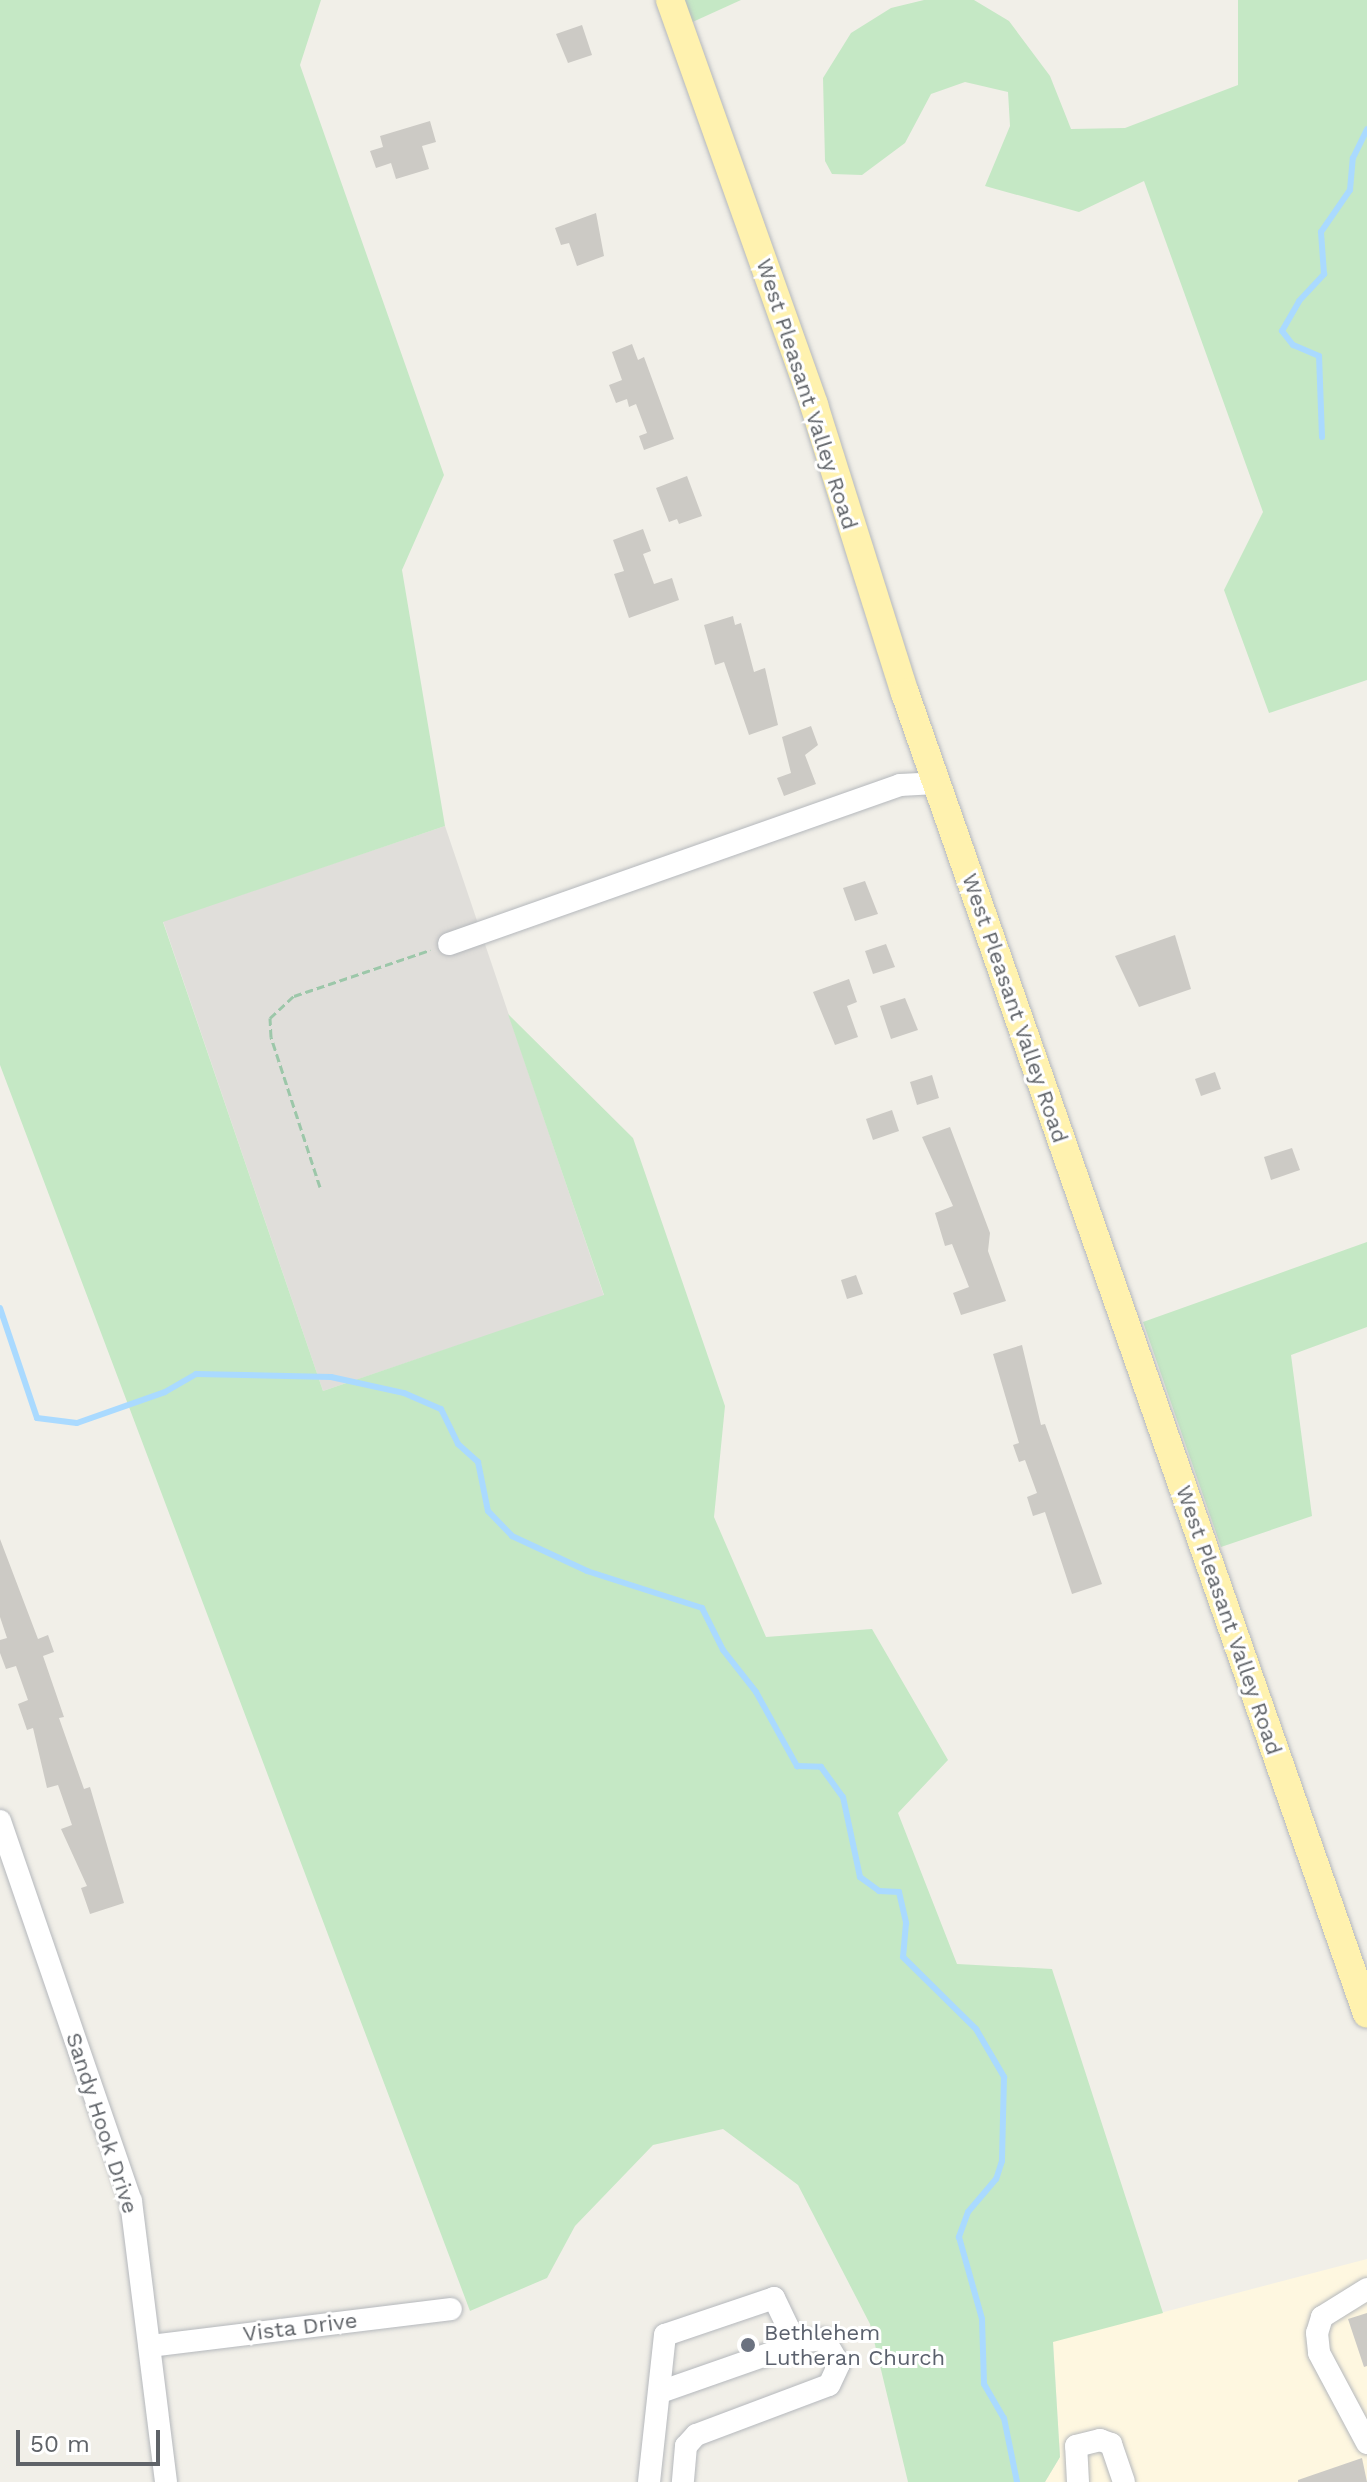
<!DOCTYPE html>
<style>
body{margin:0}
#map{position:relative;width:1367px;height:2482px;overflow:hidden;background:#f1efe8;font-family:"Work Sans",sans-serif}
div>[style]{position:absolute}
.commercial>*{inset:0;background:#fef7e0}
.industrial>*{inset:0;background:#e0deda}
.green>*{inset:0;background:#c5e8c5}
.stream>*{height:6px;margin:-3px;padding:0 3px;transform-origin:3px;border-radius:3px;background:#aadaff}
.building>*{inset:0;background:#cccac5}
.path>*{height:3px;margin-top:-1.5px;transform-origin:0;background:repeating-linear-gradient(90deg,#9cc7a9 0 8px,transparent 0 12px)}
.roads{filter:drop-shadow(0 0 2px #b5b8bc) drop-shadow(0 0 2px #b5b8bc)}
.minor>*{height:22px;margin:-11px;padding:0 11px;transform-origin:11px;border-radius:11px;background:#fff}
.major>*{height:28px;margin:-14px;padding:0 14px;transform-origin:14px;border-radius:14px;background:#fff2af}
.dots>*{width:22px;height:22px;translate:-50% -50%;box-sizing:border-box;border:4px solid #fff;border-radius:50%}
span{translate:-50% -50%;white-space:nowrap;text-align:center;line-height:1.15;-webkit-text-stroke:6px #fff;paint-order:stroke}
.street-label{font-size:22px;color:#5f6368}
.worship-label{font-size:22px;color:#5b616d}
.left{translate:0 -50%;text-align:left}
.scale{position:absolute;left:16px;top:2430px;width:144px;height:36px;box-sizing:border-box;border:4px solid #5f6368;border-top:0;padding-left:10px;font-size:24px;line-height:28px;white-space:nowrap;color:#5f6368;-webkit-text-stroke:6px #fff;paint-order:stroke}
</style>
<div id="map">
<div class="commercial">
<i style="clip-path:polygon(1367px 2259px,1367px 2482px,1045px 2482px,1060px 2457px,1053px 2341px)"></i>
</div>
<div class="industrial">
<i style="clip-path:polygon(445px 826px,604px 1296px,323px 1391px,163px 921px)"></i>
</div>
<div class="green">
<i style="clip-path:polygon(0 0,321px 0,300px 65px,444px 475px,402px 570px,445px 826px,163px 922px,323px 1391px,604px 1295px,508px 1014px,633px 1138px,725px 1406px,714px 1517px,766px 1637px,872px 1629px,948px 1760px,898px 1813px,957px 1964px,1052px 1969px,1163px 2313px,1053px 2342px,1060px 2457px,1045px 2482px,908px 2482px,870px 2324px,798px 2185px,723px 2129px,653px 2145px,575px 2226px,547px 2278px,470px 2311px,0 1065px)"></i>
<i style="clip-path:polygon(678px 0,741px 0,686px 25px)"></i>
<i style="clip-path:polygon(924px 0,974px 0,1009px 21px,1050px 76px,1071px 129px,1125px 128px,1238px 85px,1238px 0,1367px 0,1367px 680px,1269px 713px,1224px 590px,1263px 512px,1144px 181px,1079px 212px,985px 186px,1010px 126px,1008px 92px,965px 82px,931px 94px,905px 143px,862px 175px,832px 174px,825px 161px,823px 78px,851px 33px,891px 8px)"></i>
<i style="clip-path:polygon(1367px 1242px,1367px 1327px,1291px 1355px,1312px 1516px,1221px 1547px,1143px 1322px)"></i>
</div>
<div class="stream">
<i style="left:1322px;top:437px;width:81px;rotate:-92.1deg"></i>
<i style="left:1319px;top:356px;width:28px;rotate:-157deg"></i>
<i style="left:1293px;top:345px;width:18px;rotate:-128deg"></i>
<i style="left:1282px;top:331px;width:34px;rotate:-60deg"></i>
<i style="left:1299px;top:301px;width:37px;rotate:-47deg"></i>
<i style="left:1324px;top:274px;width:42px;rotate:-94.1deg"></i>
<i style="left:1321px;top:232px;width:51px;rotate:-55.4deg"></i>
<i style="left:1350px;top:190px;width:32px;rotate:-85deg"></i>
<i style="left:1353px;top:158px;width:32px;rotate:-64deg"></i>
<i style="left:0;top:1308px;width:116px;rotate:71.4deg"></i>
<i style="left:37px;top:1418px;width:40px;rotate:7.1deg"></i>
<i style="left:77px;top:1423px;width:93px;rotate:-19.4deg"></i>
<i style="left:165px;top:1392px;width:36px;rotate:-30deg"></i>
<i style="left:196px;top:1374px;width:135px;rotate:1.3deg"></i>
<i style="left:331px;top:1377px;width:75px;rotate:12.4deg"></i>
<i style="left:404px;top:1393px;width:40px;rotate:23.4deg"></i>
<i style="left:441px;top:1409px;width:39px;rotate:64deg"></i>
<i style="left:458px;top:1444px;width:27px;rotate:42deg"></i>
<i style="left:478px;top:1462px;width:50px;rotate:78.5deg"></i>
<i style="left:488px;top:1511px;width:35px;rotate:46deg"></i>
<i style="left:512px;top:1536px;width:83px;rotate:25deg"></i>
<i style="left:587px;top:1571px;width:121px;rotate:17.8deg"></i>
<i style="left:702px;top:1608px;width:47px;rotate:63.4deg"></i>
<i style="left:723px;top:1650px;width:53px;rotate:51.8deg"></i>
<i style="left:756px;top:1692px;width:85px;rotate:61deg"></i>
<i style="left:797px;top:1766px;width:24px;rotate:2deg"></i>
<i style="left:821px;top:1767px;width:37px;rotate:54deg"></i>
<i style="left:843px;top:1797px;width:82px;rotate:78deg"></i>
<i style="left:860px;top:1877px;width:24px;rotate:36deg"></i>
<i style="left:879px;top:1891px;width:20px;rotate:3deg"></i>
<i style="left:899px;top:1892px;width:32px;rotate:77deg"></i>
<i style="left:906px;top:1923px;width:34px;rotate:95deg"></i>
<i style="left:903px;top:1957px;width:103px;rotate:44.6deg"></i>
<i style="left:976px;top:2029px;width:56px;rotate:59.7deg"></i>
<i style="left:1004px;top:2077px;width:84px;rotate:91.4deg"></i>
<i style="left:1002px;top:2161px;width:19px;rotate:108deg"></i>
<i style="left:996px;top:2179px;width:43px;rotate:130.3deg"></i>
<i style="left:968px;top:2212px;width:27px;rotate:110deg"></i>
<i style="left:959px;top:2237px;width:85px;rotate:74.3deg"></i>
<i style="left:982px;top:2319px;width:65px;rotate:88.2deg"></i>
<i style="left:984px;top:2384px;width:39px;rotate:60deg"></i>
<i style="left:1004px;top:2418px;width:65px;rotate:78.5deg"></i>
</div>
<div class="building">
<i style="clip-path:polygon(582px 25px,592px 55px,568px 63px,556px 34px)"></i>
<i style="clip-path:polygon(430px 121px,436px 142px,422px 146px,429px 169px,396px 179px,391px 163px,376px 168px,370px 151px,383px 147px,380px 136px)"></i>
<i style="clip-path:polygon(596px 213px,604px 256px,577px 266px,569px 243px,561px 245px,555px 228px)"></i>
<i style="clip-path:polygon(632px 344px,638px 360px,644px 357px,674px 439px,644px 450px,639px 436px,647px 433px,636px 404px,629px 407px,627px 399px,616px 403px,609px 385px,622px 380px,612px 352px)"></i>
<i style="clip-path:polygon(687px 476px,702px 516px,679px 524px,677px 519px,669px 522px,656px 488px)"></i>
<i style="clip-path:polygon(643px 529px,651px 551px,643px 554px,654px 584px,672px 578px,679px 600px,629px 618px,614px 574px,624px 571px,613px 540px)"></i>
<i style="clip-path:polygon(733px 616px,735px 625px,741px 623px,754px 672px,765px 668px,778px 725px,749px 735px,724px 662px,715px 665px,704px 625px)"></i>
<i style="clip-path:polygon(811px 726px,818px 745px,805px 755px,816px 784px,784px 796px,777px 778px,791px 773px,782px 737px)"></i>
<i style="clip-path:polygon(865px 881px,878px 914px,855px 921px,843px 888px)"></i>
<i style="clip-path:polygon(1175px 935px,1191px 989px,1139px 1007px,1115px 956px)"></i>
<i style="clip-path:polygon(886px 944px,895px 967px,873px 974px,865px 951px)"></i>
<i style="clip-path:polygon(849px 979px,857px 1002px,847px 1006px,858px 1037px,835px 1045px,813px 992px)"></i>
<i style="clip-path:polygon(905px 998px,918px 1030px,891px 1039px,880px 1006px)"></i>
<i style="clip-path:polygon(1215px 1072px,1221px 1089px,1201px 1096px,1195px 1079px)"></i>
<i style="clip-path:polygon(932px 1075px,939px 1098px,917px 1105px,910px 1082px)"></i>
<i style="clip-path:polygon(892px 1110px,899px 1131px,873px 1140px,866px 1119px)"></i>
<i style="clip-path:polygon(950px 1127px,990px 1233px,988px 1251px,1006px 1301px,961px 1315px,953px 1293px,969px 1287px,952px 1244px,945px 1246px,935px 1213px,953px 1206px,922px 1137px)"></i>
<i style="clip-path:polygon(1292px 1148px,1300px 1170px,1271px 1180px,1264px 1157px)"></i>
<i style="clip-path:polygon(856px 1275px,863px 1294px,847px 1299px,841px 1280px)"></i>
<i style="clip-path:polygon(1022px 1345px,1041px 1425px,1045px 1424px,1102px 1584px,1072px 1594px,1045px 1512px,1033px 1516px,1027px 1497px,1037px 1493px,1025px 1460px,1019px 1462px,1013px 1445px,1019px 1443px,993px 1354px)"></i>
<i style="clip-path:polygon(0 1539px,38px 1639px,48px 1635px,54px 1652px,43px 1656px,64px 1717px,59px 1718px,84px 1789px,90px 1787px,124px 1903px,90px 1914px,81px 1888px,87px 1886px,61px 1829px,72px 1825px,58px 1785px,47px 1788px,33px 1728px,27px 1730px,18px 1704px,28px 1700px,16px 1666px,6px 1669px,0 1653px,0 1640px,7px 1638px,0 1617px)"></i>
<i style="clip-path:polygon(1367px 2313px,1367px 2366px,1364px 2367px,1348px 2319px)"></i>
<i style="clip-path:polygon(1362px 2458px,1367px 2482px,1298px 2482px,1298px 2480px)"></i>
</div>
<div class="path">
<i style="left:320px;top:1187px;width:158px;rotate:-108.1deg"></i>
<i style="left:271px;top:1037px;width:19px;rotate:-93deg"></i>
<i style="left:270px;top:1018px;width:33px;rotate:-43deg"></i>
<i style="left:294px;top:996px;width:144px;rotate:-18.7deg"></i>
</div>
<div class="roads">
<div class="minor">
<i style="left:449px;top:944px;width:478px;rotate:-19.4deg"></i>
<i style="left:900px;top:785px;width:36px;rotate:-3deg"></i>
<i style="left:0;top:1821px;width:402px;rotate:71deg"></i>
<i style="left:131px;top:2201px;width:283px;rotate:82.9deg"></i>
<i style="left:1367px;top:2289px;width:53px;rotate:148.1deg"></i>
<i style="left:1322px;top:2317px;width:17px;rotate:107deg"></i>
<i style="left:1317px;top:2333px;width:20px;rotate:84deg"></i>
<i style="left:1319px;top:2353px;width:102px;rotate:61.9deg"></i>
<i style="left:150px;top:2346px;width:303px;rotate:-7deg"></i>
<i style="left:663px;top:2391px;width:151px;rotate:-19.3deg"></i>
<i style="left:806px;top:2341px;width:18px;rotate:-6deg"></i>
<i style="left:824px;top:2339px;width:29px;rotate:59deg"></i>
<i style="left:839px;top:2364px;width:23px;rotate:115deg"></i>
<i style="left:829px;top:2385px;width:142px;rotate:159.4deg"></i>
<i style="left:696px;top:2435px;width:15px;rotate:132deg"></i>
<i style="left:686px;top:2446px;width:36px;rotate:95deg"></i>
<i style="left:649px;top:2482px;width:148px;rotate:-83.8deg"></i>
<i style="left:665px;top:2335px;width:115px;rotate:-18.7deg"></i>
<i style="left:774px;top:2298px;width:51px;rotate:64.4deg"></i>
<i style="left:1078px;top:2482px;width:36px;rotate:-93deg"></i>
<i style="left:1076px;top:2446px;width:25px;rotate:-14deg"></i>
<i style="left:1100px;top:2440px;width:12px;rotate:20deg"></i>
<i style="left:1111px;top:2444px;width:40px;rotate:71.1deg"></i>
</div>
<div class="major">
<i style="left:670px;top:0;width:430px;rotate:70.4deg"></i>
<i style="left:814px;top:405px;width:302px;rotate:72.5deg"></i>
<i style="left:905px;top:693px;width:1399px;rotate:70.72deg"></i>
</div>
</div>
<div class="dots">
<i style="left:748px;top:2345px;background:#6b7280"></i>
</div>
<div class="street-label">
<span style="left:807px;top:394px;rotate:72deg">West Pleasant Valley Road</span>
<span style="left:1015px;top:1008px;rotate:71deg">West Pleasant Valley Road</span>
<span style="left:1229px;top:1620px;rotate:71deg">West Pleasant Valley Road</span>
<span style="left:102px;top:2123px;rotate:72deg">Sandy Hook Drive</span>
<span style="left:300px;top:2327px;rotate:-7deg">Vista Drive</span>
</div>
<div class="worship-label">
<span class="left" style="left:764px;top:2345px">Bethlehem<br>Lutheran Church</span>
</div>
<div class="scale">50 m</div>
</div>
